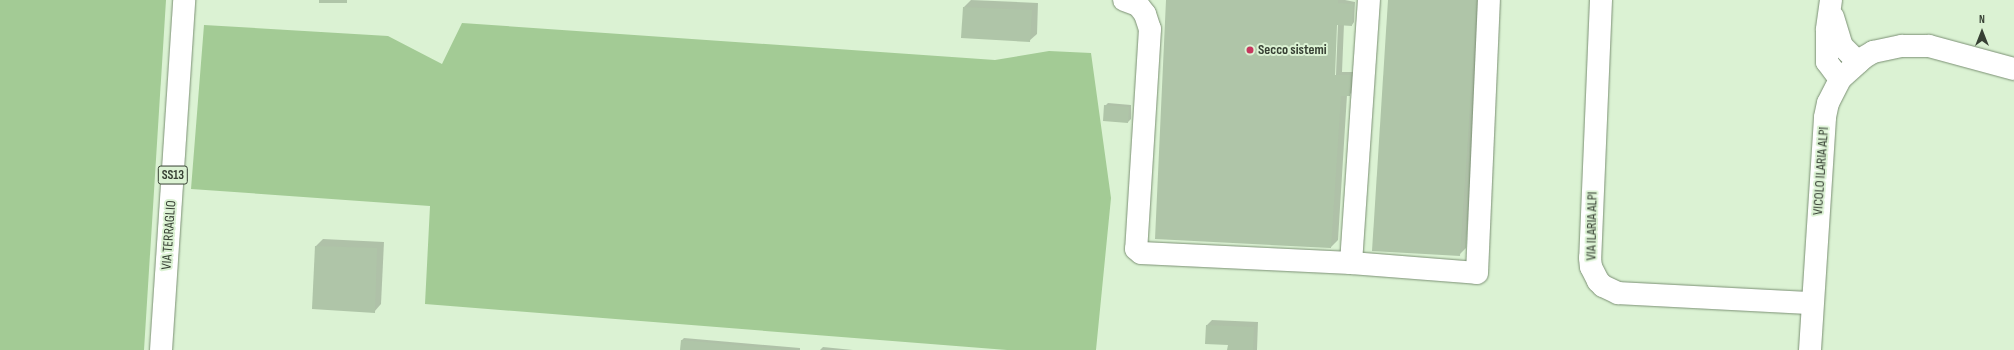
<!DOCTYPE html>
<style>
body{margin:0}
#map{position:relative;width:2014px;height:350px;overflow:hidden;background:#dbf2d3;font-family:"Sofia Sans Condensed",sans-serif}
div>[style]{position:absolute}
.green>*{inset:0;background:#a3cb95}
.shadow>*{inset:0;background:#0003}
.building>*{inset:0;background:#afc5a8}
.roads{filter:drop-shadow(0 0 1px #7b9074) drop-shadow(0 0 1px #7b9074)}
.minor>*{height:22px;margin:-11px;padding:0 11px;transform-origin:11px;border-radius:11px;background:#fff}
.major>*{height:22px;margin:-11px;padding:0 11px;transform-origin:11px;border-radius:11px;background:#fff}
.dots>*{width:11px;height:11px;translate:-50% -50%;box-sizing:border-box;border:2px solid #dbf2d3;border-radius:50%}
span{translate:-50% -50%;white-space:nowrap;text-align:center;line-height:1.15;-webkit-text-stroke:4px #dbf2d3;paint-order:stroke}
.shield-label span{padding:1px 3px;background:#dbf2d3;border:1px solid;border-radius:3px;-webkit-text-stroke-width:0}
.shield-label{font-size:13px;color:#374034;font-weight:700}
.poi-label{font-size:14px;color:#374034;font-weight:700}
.left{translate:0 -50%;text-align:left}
.street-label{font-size:14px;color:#374034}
.north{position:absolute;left:1962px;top:12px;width:40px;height:40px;-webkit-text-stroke:3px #dbf2d3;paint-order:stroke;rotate:0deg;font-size:11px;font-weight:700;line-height:16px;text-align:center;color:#374034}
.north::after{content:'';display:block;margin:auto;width:14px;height:18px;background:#374034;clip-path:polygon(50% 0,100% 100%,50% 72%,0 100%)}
</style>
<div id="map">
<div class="green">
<i style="clip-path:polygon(0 0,166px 0,144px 350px,0 350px)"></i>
<i style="clip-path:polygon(462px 23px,995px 60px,1049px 51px,1091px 53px,1111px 198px,1096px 350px,1007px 350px,425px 304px,430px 206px,191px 189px,204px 25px,388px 36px,442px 64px)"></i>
</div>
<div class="shadow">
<i style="clip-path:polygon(971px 0,1038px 3px,1037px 34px,1029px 41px,964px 7px)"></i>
<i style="clip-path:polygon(evenodd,1167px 0,1345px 0,1355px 2px,1354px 22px,1352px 25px,1344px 24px,1342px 72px,1353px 72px,1352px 93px,1347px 95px,1338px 240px,1331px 247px,1156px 238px,1167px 0,1336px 24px,1338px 24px,1335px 100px,1333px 100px,1336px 24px)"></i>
<i style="clip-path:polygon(1389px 0,1483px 0,1466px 248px,1459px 255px)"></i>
<i style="clip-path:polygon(1108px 103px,1131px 105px,1131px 119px,1128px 122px,1105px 106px)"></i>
<i style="clip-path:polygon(323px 239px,384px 242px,381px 304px,374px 312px,316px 246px)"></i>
<i style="clip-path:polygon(1212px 320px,1258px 322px,1257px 350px,1228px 350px,1229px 344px,1207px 325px)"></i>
<i style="clip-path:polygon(684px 338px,800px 348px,800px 350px,681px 350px,682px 340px)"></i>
<i style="clip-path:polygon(823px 347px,853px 350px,820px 350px)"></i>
</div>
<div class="building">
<i style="clip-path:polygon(319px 0,347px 0,347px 3px,319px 3px)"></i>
<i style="clip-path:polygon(1166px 0,1338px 0,1338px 3px,1353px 4px,1352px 26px,1337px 25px,1335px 75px,1351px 75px,1350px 96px,1341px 96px,1331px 248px,1155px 239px)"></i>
<i style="clip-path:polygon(1388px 0,1477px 0,1460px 256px,1372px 251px)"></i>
<i style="clip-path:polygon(963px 7px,1032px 10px,1030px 42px,961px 38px)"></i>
<i style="clip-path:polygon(1104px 105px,1129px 107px,1128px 123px,1103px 121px)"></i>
<i style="clip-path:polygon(315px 246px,377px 248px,375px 313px,312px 309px)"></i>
<i style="clip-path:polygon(1206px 325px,1254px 327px,1253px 350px,1227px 350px,1228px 345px,1205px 344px)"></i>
<i style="clip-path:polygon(681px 340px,781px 349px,781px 350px,680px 350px)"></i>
</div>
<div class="roads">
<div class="minor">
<i style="left:1124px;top:0;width:15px;rotate:20deg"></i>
<i style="left:1138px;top:5px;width:11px;rotate:52deg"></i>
<i style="left:1145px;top:14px;width:16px;rotate:72deg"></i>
<i style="left:1150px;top:29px;width:220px;rotate:93.6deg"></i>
<i style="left:1136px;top:249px;width:6px;rotate:39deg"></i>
<i style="left:1141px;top:253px;width:210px;rotate:2.7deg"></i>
<i style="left:1351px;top:263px;width:126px;rotate:4.5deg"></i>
<i style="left:1477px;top:273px;width:273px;rotate:-87.5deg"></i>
<i style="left:1601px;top:0;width:258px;rotate:92.4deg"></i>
<i style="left:1590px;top:258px;width:9px;rotate:84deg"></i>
<i style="left:1591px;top:267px;width:16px;rotate:63deg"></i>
<i style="left:1598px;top:281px;width:7px;rotate:45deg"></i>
<i style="left:1603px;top:286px;width:17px;rotate:25deg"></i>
<i style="left:1618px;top:293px;width:194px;rotate:3deg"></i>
<i style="left:1831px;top:0;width:30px;rotate:98deg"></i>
<i style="left:1827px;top:30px;width:32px;rotate:90deg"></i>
<i style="left:1827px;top:62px;width:21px;rotate:53deg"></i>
<i style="left:1833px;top:17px;width:30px;rotate:73deg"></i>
<i style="left:1842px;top:46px;width:23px;rotate:45deg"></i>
<i style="left:1351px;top:263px;width:264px;rotate:-86.1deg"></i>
<i style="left:1810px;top:350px;width:233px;rotate:-86.3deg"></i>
<i style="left:1825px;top:117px;width:14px;rotate:-78deg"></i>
<i style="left:1828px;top:103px;width:27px;rotate:-63deg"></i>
<i style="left:1840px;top:79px;width:31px;rotate:-42deg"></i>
<i style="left:1863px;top:58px;width:12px;rotate:-31deg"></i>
<i style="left:1873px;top:52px;width:30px;rotate:-12deg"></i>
<i style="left:1902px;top:46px;width:27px"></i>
<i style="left:1929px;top:46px;width:88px;rotate:15.1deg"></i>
</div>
<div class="major">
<i style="left:161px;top:350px;width:351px;rotate:-86.2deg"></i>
</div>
</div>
<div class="dots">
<i style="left:1250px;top:50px;background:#c6375e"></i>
</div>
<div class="shield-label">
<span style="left:173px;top:175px">SS13</span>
</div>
<div class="poi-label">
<span class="left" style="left:1258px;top:50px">Secco sistemi</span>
</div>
<div class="street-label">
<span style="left:1821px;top:171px;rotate:-86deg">VICOLO ILARIA ALPI</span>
<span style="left:1592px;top:226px;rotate:-89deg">VIA ILARIA ALPI</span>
<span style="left:169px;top:235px;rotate:-86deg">VIA TERRAGLIO</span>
</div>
<div class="north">N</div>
</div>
